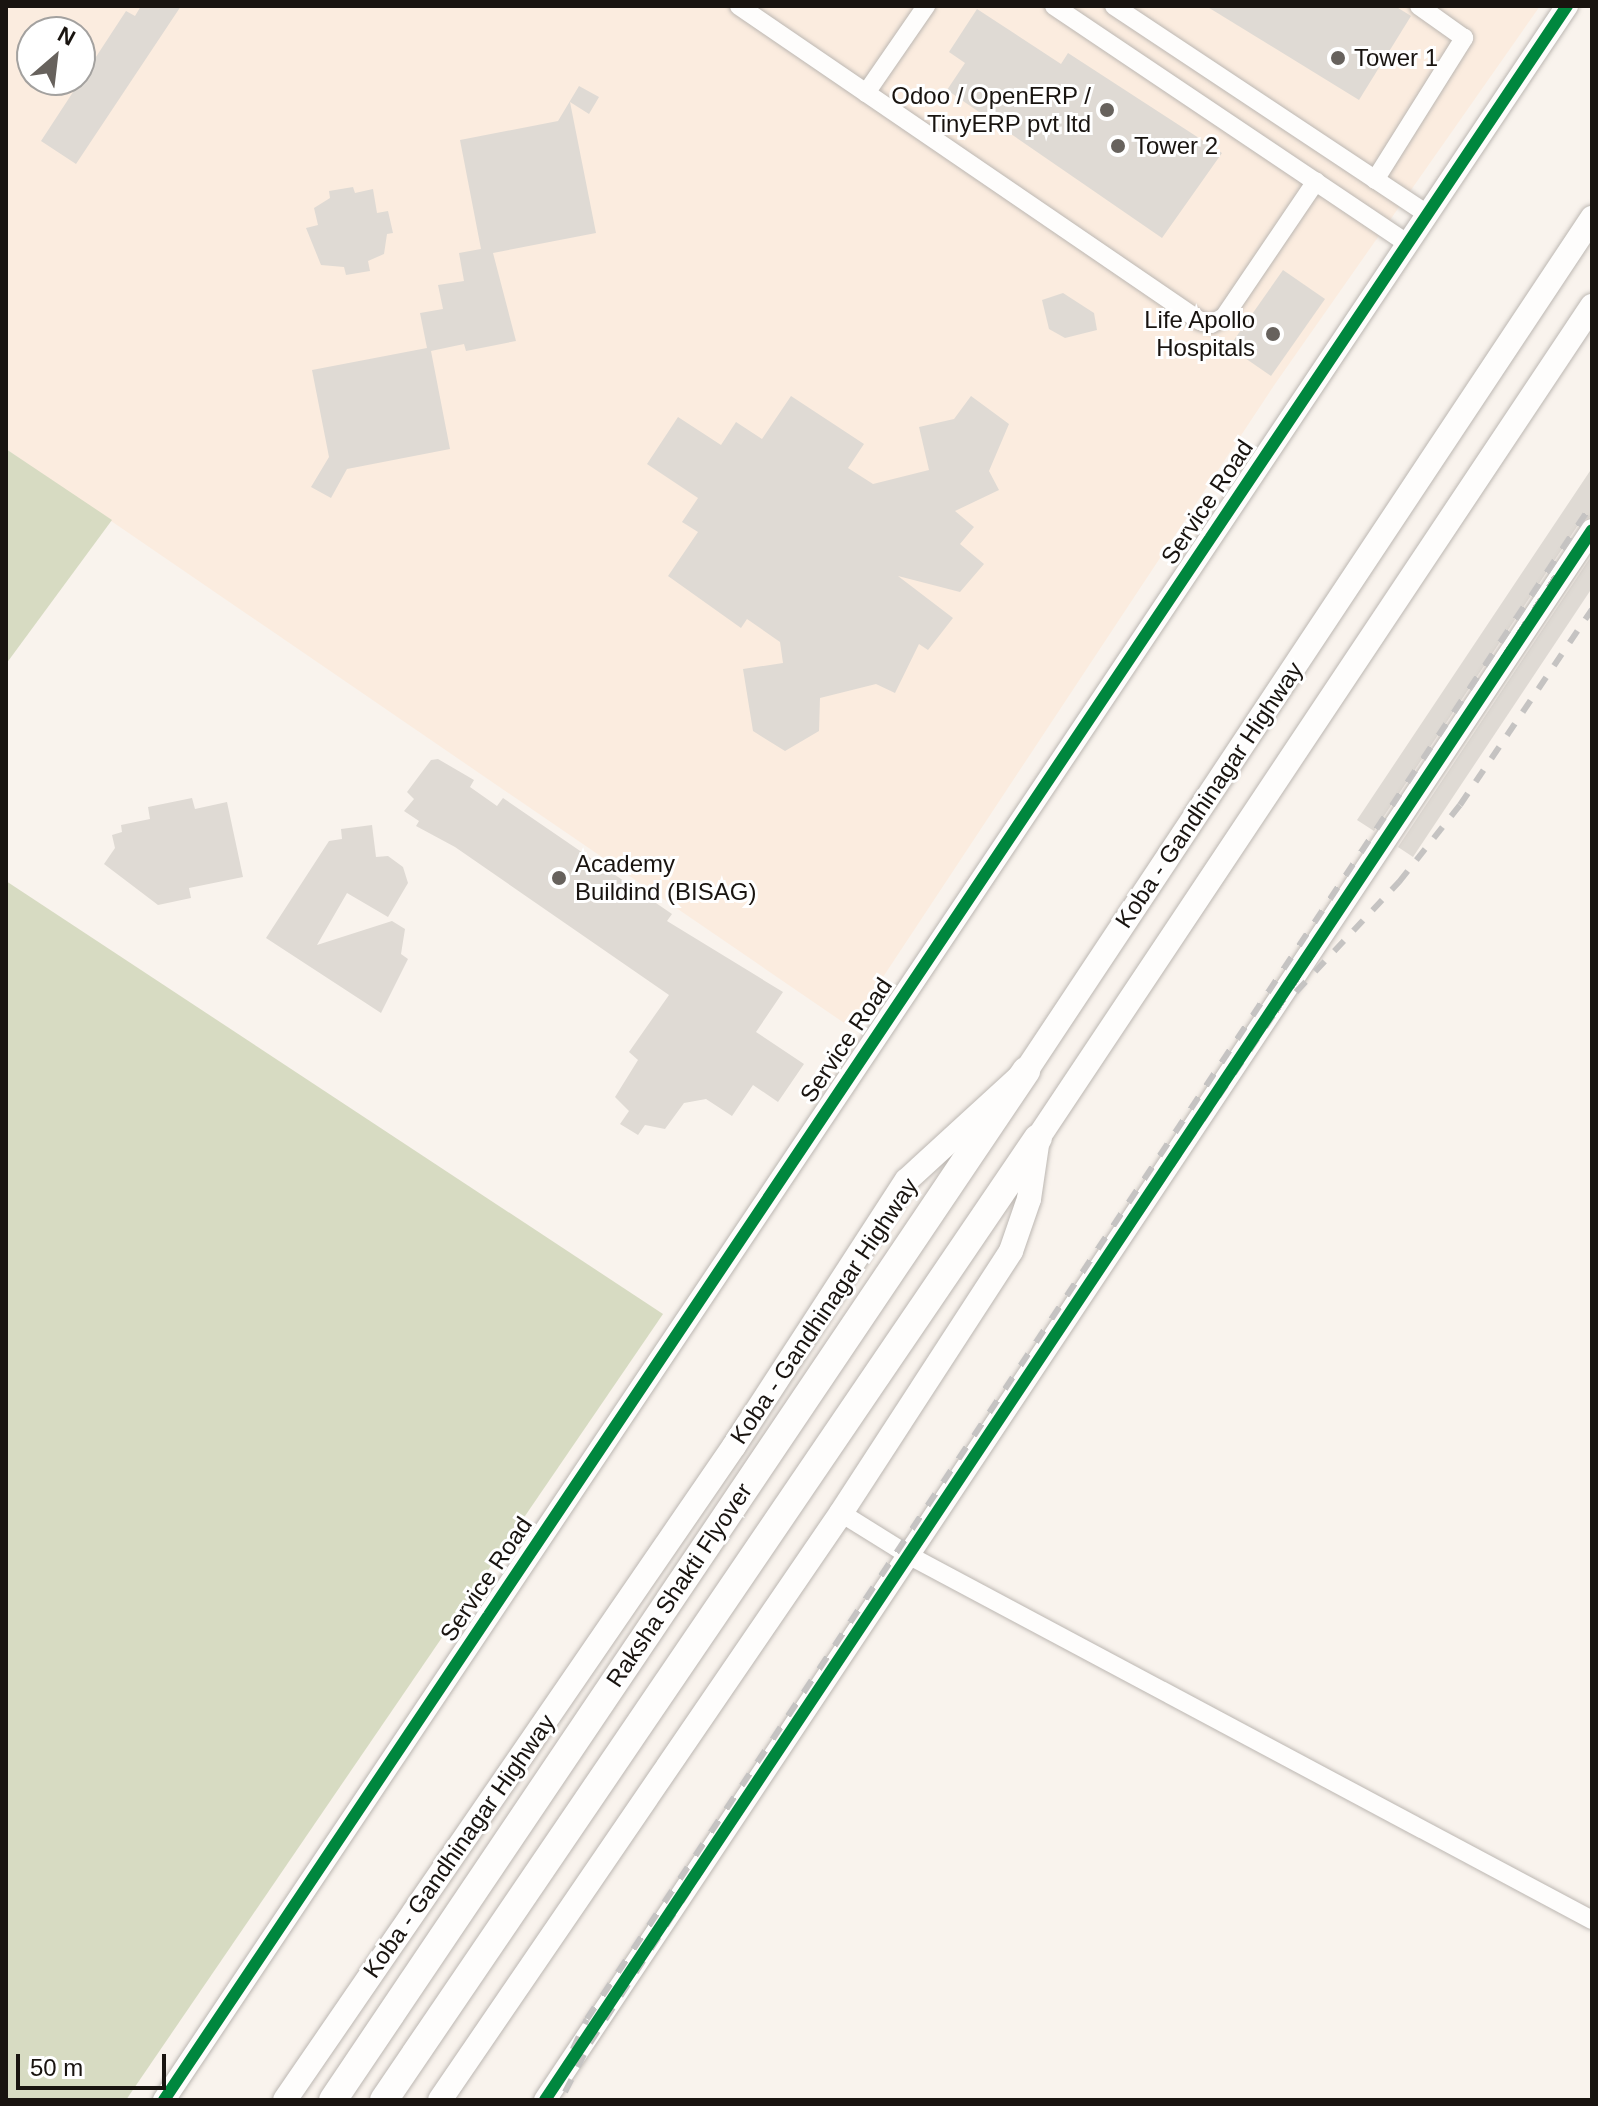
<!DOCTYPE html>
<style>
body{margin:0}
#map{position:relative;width:1598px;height:2106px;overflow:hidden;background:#f9f3ed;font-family:Helvetica,sans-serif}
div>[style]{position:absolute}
.built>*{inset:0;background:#fbecdf}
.green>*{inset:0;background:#d7dbc2}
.building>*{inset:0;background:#dfdad4}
.roads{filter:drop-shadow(0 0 2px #bcb7b2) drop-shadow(0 0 2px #bcb7b2)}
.minor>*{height:18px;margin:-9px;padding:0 9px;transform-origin:9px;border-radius:9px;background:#fefdfc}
.tertiary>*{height:22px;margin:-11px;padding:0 11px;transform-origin:11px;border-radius:11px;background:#fefdfc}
.secondary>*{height:24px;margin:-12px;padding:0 12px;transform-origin:12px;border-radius:12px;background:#fefdfc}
.primary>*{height:28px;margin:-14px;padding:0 14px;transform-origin:14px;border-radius:14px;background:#fefdfc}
.rail>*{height:6px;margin-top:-3px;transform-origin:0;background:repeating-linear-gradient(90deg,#c5c3c2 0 14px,transparent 0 28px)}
.cycleway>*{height:12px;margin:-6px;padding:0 6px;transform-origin:6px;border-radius:6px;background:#00873e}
.dots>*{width:22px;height:22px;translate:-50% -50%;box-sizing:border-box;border:4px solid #fff;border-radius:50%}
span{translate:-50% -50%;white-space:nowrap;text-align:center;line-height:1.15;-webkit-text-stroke:6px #fff;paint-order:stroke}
.poi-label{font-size:24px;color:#191410}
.left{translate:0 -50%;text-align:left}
.right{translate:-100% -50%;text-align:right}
.street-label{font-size:24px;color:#191410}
.frame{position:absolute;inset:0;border:8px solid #191410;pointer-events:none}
.north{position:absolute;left:16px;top:16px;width:80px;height:80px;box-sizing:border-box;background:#fff;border:2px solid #a3a19f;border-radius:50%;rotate:28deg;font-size:22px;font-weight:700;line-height:32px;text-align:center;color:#191410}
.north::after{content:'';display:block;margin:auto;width:28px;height:36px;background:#67625d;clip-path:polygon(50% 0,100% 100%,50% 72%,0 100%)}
.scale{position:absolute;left:16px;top:2054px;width:150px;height:36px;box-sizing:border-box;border:4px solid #191410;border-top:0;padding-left:10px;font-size:24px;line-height:28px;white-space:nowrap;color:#191410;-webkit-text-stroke:6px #fff;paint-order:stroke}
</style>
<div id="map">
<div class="built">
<i style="clip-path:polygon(evenodd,6px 6px,1540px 6px,1275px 384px,850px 1027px,6px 449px,6px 6px,32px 32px,80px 32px,80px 80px,32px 80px,32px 32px)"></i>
</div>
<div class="green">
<i style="clip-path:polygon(6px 449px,112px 520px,6px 664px)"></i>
<i style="clip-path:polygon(6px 881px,663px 1314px,126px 2100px,6px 2100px)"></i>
</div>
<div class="building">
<i style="clip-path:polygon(141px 6px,181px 6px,76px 164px,41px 141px,126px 11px,135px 16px)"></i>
<i style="clip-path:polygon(1206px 6px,1395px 6px,1411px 16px,1359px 100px)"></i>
<i style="clip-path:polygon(977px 9px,1061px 64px,1068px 53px,1222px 153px,1162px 238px,947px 90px,965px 63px,949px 52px)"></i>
<i style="clip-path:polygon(579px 86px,599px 97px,589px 114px,570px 102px,596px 233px,493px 253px,516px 341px,466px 351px,464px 344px,431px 351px,450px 449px,347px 469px,331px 498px,311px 487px,329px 457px,312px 370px,427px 348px,420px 313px,443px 309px,438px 285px,464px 281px,459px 253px,481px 249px,460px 140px,558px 121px)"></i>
<i style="clip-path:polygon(353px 187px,355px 193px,373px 189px,377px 213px,388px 211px,393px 233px,387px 234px,384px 254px,368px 261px,370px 271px,346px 275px,344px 267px,321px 265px,306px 228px,318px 225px,314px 208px,330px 198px,329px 191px)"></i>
<i style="clip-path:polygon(1283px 270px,1325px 299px,1271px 376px,1229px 347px)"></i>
<i style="clip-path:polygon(1063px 293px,1094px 313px,1097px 330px,1065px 338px,1049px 329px,1042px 300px)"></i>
<i style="clip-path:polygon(791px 396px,864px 444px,848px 468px,873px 484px,929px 470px,919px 427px,954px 419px,971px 396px,1009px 424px,989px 471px,999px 490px,955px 511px,974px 527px,960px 544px,984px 564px,960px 592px,898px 576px,953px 618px,928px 650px,919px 644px,895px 693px,876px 684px,820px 698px,819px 731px,785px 751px,753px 731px,743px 669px,783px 663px,780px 642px,747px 619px,741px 628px,668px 576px,698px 532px,682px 522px,698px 498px,647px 464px,678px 417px,721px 445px,736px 422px,762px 439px)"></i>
<i style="clip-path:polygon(1592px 468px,1592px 516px,1580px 522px,1374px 831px,1357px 820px)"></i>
<i style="clip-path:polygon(1592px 555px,1592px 588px,1413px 857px,1398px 847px)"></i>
<i style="clip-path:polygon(438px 759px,474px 780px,470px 787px,497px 806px,503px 798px,672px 914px,667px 921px,783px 992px,756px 1032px,804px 1064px,778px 1102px,753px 1085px,732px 1116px,706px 1099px,684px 1103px,665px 1129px,645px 1125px,638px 1135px,620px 1124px,629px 1111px,615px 1097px,638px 1060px,629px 1052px,669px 995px,455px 847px,416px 826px,419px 821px,404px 811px,414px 799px,407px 792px,431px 760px)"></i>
<i style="clip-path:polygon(192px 798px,195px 809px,227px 802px,243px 877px,189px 888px,191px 898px,158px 905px,104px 864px,115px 848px,112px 835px,122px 832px,121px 825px,150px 819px,148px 807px)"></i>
<i style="clip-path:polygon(372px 825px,376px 857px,388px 856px,403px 867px,408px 883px,388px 917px,347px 893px,317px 945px,392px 921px,405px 929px,401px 954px,408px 959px,381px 1013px,266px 938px,329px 841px,342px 839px,341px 829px)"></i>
</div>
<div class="roads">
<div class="minor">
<i style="left:739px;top:6px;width:558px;rotate:34.34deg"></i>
<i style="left:1200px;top:321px;width:11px;rotate:15deg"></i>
<i style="left:1211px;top:324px;width:15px;rotate:-28deg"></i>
<i style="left:1224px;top:317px;width:164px;rotate:-55.9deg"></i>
<i style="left:1054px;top:6px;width:425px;rotate:33.9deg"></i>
<i style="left:1114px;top:6px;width:376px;rotate:33.6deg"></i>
<i style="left:866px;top:93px;width:106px;rotate:-55.4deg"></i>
<i style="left:1375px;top:180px;width:168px;rotate:-57.9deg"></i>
<i style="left:1464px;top:38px;width:55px;rotate:-144.6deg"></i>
<i style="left:841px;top:1513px;width:81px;rotate:31.9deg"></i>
<i style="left:910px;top:1556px;width:773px;rotate:28.09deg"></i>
</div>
<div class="tertiary">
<i style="left:164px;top:2100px;width:2521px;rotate:-56.18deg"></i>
<i style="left:545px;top:2100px;width:1887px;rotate:-56.3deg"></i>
</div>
<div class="secondary">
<i style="left:285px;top:2100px;width:793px;rotate:-55.53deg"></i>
<i style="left:734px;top:1446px;width:317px;rotate:-57deg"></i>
<i style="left:907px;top:1180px;width:161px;rotate:-42.5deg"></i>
<i style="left:1026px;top:1071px;width:1024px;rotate:-56.43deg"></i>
<i style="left:440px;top:2100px;width:711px;rotate:-55.66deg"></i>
<i style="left:841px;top:1513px;width:312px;rotate:-57deg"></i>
<i style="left:1011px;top:1251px;width:55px;rotate:-70.9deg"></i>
<i style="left:1029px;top:1199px;width:62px;rotate:-81.6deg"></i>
<i style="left:1038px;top:1138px;width:1000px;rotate:-56.34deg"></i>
</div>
<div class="primary">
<i style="left:333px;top:2100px;width:1241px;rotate:-56.04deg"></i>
<i style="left:384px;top:2100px;width:1163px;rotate:-55.79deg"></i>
</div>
</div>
<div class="rail">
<i style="left:1296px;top:992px;width:151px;rotate:-46.9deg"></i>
<i style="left:1399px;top:882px;width:98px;rotate:-51.6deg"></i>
<i style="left:1460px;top:805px;width:236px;rotate:-56deg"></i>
<i style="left:1046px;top:1352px;width:411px;rotate:-56deg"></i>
<i style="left:1276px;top:1011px;width:517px;rotate:-57.23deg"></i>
<i style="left:565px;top:2092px;width:55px;rotate:-63deg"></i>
<i style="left:590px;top:2043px;width:249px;rotate:-57.1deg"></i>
<i style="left:549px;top:2100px;width:89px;rotate:-64.9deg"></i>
<i style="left:587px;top:2019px;width:1818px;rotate:-56.44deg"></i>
</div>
<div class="cycleway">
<i style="left:164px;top:2100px;width:2521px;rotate:-56.18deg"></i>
<i style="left:545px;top:2100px;width:1887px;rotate:-56.3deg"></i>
</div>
<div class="dots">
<i style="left:1338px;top:58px;background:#67625d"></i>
<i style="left:1107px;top:110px;background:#67625d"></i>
<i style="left:1118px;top:146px;background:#67625d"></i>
<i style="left:1273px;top:334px;background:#67625d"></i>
<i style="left:559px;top:878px;background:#67625d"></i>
</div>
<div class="poi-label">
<span class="left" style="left:1354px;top:58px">Tower 1</span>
<span class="right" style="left:1091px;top:110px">Odoo / OpenERP /<br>TinyERP pvt ltd</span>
<span class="left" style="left:1134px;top:146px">Tower 2</span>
<span class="right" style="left:1255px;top:334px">Life Apollo<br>Hospitals</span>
<span class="left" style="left:575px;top:878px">Academy<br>Buildind (BISAG)</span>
</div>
<div class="street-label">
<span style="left:1207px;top:502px;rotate:-56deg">Service Road</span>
<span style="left:1209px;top:795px;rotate:-56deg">Koba - Gandhinagar Highway</span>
<span style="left:846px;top:1040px;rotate:-56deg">Service Road</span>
<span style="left:824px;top:1311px;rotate:-56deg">Koba - Gandhinagar Highway</span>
<span style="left:486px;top:1579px;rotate:-56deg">Service Road</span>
<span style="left:679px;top:1585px;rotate:-56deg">Raksha Shakti Flyover</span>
<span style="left:459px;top:1846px;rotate:-55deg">Koba - Gandhinagar Highway</span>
</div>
<div class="frame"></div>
<div class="north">N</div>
<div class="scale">50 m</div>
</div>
